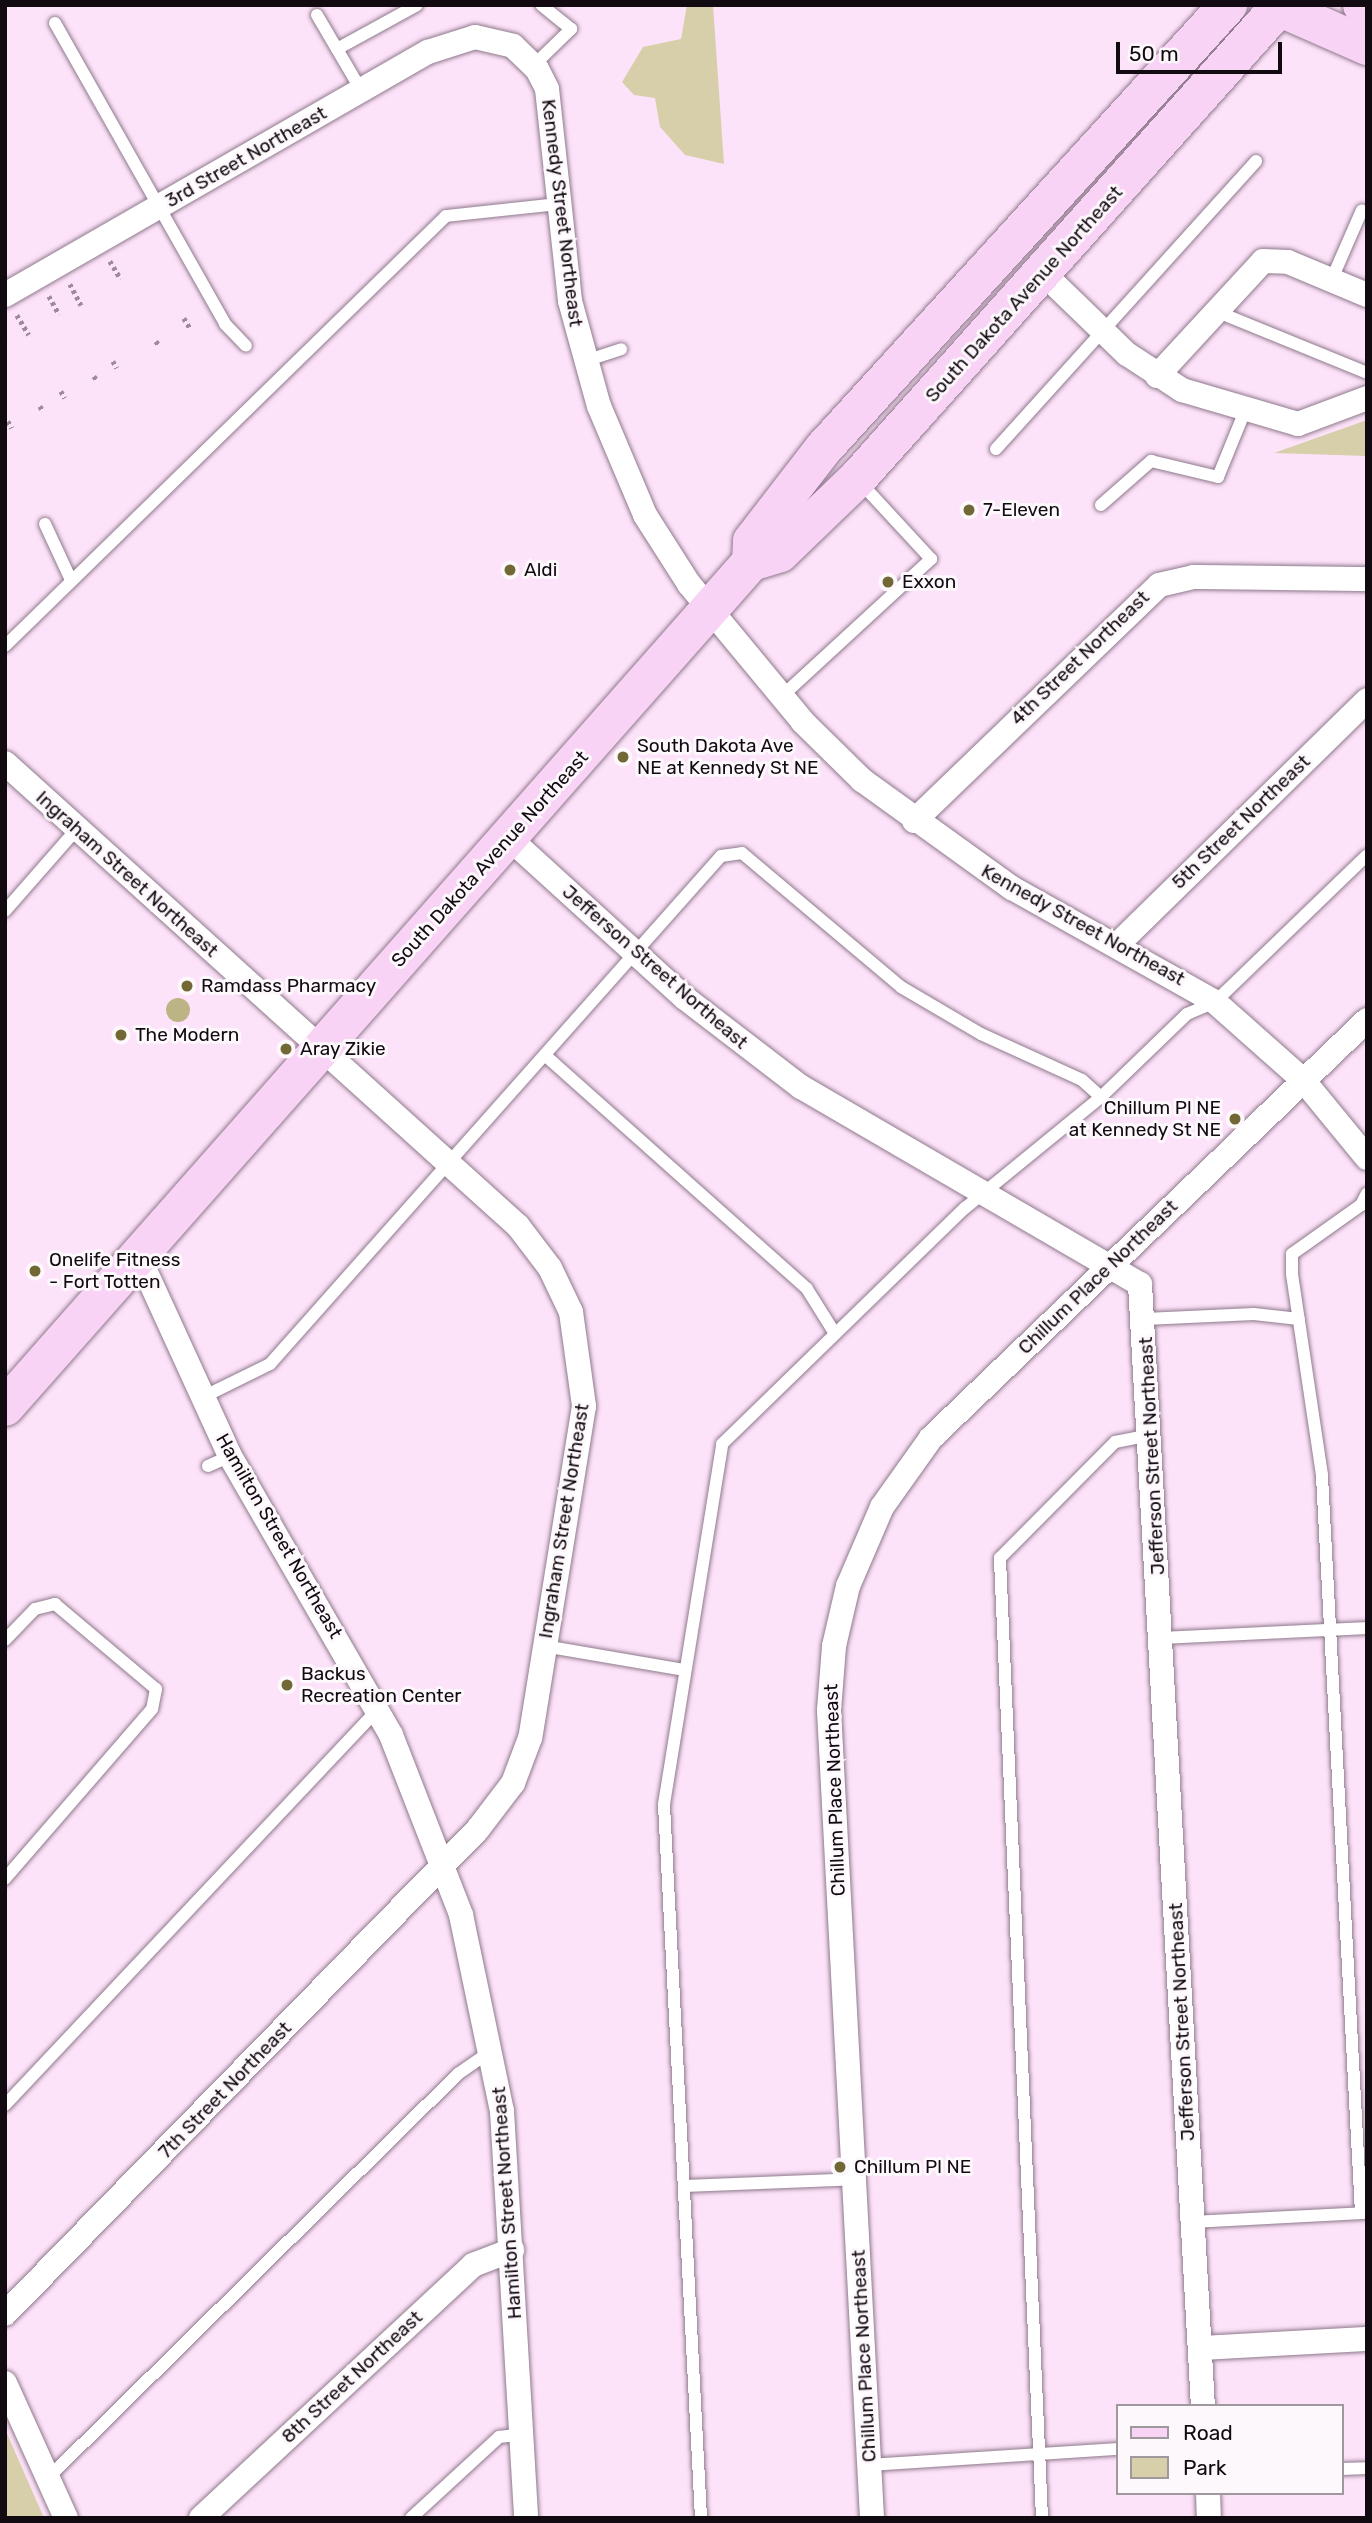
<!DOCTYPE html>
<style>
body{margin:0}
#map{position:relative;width:1372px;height:2523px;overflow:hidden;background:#fde3f9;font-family:Rubik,sans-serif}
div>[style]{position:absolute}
.green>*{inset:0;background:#d6cfaa}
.water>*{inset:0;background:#bdb485}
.round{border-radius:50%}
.path>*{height:4.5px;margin-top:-2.25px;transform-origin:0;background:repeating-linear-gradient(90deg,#9d8b9b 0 3.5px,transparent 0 7px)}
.roads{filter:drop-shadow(0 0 2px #8f798c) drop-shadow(0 0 2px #8f798c)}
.lane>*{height:12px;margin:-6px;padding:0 6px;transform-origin:6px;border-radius:6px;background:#fff}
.street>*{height:24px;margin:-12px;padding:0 12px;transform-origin:12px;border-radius:12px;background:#fff}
.primary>*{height:38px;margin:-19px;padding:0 19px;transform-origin:19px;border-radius:19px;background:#f9d3f5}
.dots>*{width:19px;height:19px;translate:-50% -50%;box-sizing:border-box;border:4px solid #fdf8fc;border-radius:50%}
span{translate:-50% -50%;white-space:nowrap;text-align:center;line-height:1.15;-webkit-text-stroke:6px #fdf8fc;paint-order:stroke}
.street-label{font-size:19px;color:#120a11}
.poi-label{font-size:19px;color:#120a11}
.left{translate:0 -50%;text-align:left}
.right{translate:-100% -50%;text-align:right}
.frame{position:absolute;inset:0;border:7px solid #120a11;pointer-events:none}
.legend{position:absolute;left:1116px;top:2404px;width:228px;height:91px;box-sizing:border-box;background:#fdf8fc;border:2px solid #9f999e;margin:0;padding:9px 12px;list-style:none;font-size:21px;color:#120a11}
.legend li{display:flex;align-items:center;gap:14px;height:35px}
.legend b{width:35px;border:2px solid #9f999e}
.scale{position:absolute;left:1116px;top:42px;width:166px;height:32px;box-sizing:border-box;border:4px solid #120a11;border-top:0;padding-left:9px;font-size:21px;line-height:24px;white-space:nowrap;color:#120a11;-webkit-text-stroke:5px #fdf8fc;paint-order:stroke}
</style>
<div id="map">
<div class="green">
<i style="clip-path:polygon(687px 5px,713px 5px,724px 164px,685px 155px,660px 127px,655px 98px,634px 95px,622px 82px,643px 47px,681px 39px)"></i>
<i style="clip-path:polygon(1367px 420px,1367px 456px,1274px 453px)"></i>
<i style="clip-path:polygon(5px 2429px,44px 2518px,5px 2518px)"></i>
</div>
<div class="water">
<i class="round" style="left:166px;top:998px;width:24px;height:24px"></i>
</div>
<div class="path">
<i style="left:110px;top:261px;width:21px;rotate:59deg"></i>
<i style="left:70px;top:284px;width:24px;rotate:62deg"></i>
<i style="left:49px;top:296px;width:21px;rotate:61deg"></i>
<i style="left:17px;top:315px;width:23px;rotate:59deg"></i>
<i style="left:184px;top:318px;width:12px;rotate:59deg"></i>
<i style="left:156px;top:341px;width:5px;rotate:53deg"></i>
<i style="left:5px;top:343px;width:1px;rotate:45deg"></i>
<i style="left:113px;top:361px;width:8px;rotate:60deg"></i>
<i style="left:94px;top:376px;width:5px;rotate:53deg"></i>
<i style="left:61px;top:391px;width:8px;rotate:60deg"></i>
<i style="left:40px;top:406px;width:6px;rotate:59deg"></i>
<i style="left:8px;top:421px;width:8px;rotate:60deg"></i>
</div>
<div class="roads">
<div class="lane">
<i style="left:317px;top:15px;width:87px;rotate:59.6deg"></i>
<i style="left:55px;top:23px;width:346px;rotate:60.5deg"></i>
<i style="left:225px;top:324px;width:30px;rotate:46deg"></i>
<i style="left:337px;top:49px;width:91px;rotate:-28.8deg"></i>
<i style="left:534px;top:65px;width:52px;rotate:-44.2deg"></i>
<i style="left:571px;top:29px;width:38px;rotate:-141deg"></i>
<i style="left:1331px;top:281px;width:77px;rotate:-66.4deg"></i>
<i style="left:1213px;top:310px;width:166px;rotate:22.2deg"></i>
<i style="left:585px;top:361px;width:38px;rotate:-18deg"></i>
<i style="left:996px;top:449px;width:388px;rotate:-47.9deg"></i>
<i style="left:1101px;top:505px;width:67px;rotate:-41.3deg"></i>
<i style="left:1151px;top:461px;width:69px;rotate:13.4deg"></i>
<i style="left:1218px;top:477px;width:71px;rotate:-67.8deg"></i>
<i style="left:45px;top:524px;width:62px;rotate:65.1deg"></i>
<i style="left:5px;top:646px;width:616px;rotate:-44.28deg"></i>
<i style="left:446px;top:216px;width:114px;rotate:-6.1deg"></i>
<i style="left:781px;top:697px;width:204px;rotate:-42.6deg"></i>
<i style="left:931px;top:559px;width:105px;rotate:-132.7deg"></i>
<i style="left:5px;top:911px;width:108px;rotate:-48.8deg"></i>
<i style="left:547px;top:1057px;width:348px;rotate:41.7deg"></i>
<i style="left:807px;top:1289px;width:51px;rotate:57.9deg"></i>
<i style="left:1145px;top:1319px;width:109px;rotate:-2.6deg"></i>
<i style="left:1254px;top:1314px;width:45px;rotate:6.3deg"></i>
<i style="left:203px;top:1397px;width:75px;rotate:-26.2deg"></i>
<i style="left:270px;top:1364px;width:679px;rotate:-48.4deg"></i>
<i style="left:721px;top:856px;width:21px;rotate:-8deg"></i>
<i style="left:742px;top:853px;width:208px;rotate:40.1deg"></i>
<i style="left:901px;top:987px;width:93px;rotate:30.4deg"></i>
<i style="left:981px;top:1034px;width:111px;rotate:24.5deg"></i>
<i style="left:1082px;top:1080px;width:25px;rotate:42deg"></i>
<i style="left:208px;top:1466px;width:24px;rotate:-24deg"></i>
<i style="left:1162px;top:1638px;width:205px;rotate:-2.8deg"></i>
<i style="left:5px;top:1640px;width:43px;rotate:-45.9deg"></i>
<i style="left:35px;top:1609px;width:21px;rotate:-14deg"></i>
<i style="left:55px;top:1604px;width:132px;rotate:40.1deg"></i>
<i style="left:156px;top:1689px;width:20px;rotate:101deg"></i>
<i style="left:152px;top:1709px;width:225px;rotate:130.9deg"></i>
<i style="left:544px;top:1646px;width:143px;rotate:9.7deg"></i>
<i style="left:5px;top:2105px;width:544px;rotate:-46.71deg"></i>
<i style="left:684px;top:2186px;width:171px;rotate:-2.3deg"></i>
<i style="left:1361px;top:2213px;width:739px;rotate:-93.03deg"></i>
<i style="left:1322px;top:1475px;width:203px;rotate:-98.5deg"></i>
<i style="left:1292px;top:1274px;width:20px;rotate:-90deg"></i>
<i style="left:1292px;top:1254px;width:85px;rotate:-35.4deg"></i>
<i style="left:1361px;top:1205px;width:13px;rotate:-63deg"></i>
<i style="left:1193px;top:2222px;width:173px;rotate:-3deg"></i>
<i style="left:869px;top:2465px;width:250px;rotate:-3.7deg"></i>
<i style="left:1342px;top:2469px;width:25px;rotate:-2deg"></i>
<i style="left:48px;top:2478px;width:576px;rotate:-44.58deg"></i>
<i style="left:458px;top:2074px;width:40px;rotate:-34.9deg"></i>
<i style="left:411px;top:2518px;width:120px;rotate:-42.6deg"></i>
<i style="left:499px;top:2437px;width:23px;rotate:-7deg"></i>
<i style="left:701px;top:2518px;width:715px;rotate:-92.97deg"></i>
<i style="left:664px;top:1804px;width:365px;rotate:-80.8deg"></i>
<i style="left:722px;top:1444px;width:339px;rotate:-44.2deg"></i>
<i style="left:965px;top:1208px;width:176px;rotate:-39.2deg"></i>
<i style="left:1101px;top:1097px;width:120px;rotate:-44deg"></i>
<i style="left:1187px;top:1014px;width:30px;rotate:-23deg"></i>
<i style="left:1215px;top:1002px;width:211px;rotate:-44deg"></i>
<i style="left:1042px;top:2518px;width:961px;rotate:-92.51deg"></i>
<i style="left:1000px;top:1558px;width:163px;rotate:-45.2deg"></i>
<i style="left:1115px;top:1442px;width:37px;rotate:-11deg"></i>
</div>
<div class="street">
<i style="left:1043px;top:273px;width:117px;rotate:44deg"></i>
<i style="left:1127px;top:354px;width:66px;rotate:33.2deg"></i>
<i style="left:1182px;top:390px;width:121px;rotate:16.3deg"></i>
<i style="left:1298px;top:424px;width:74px;rotate:-20.6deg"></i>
<i style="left:5px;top:295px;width:488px;rotate:-29.9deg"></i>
<i style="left:428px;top:52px;width:49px;rotate:-17.7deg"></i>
<i style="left:475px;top:37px;width:39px;rotate:13deg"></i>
<i style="left:513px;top:46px;width:33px;rotate:44deg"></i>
<i style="left:537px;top:69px;width:22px;rotate:63deg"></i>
<i style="left:547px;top:89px;width:213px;rotate:83.8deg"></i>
<i style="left:570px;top:301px;width:109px;rotate:74.6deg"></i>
<i style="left:599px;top:406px;width:118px;rotate:67.1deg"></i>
<i style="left:645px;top:515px;width:82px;rotate:57.5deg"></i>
<i style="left:689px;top:584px;width:179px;rotate:50.4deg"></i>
<i style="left:803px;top:722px;width:83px;rotate:44.5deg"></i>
<i style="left:862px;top:780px;width:185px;rotate:35.8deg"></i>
<i style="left:1012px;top:888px;width:233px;rotate:29.3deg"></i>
<i style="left:1215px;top:1002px;width:118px;rotate:41.6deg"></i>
<i style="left:1303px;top:1080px;width:101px;rotate:50.6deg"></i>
<i style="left:1157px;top:376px;width:156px;rotate:-47.3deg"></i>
<i style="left:1263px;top:261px;width:25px;rotate:2deg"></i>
<i style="left:1288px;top:262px;width:86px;rotate:22.7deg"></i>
<i style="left:5px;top:763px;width:691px;rotate:42.07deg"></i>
<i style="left:518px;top:1226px;width:53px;rotate:52.7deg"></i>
<i style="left:550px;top:1268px;width:49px;rotate:64.5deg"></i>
<i style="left:571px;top:1312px;width:95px;rotate:82.1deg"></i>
<i style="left:584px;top:1406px;width:336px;rotate:99.2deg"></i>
<i style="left:530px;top:1738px;width:48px;rotate:110.7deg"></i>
<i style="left:513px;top:1783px;width:58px;rotate:127.3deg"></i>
<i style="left:478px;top:1829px;width:677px;rotate:134.28deg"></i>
<i style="left:914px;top:821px;width:340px;rotate:-43.9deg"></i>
<i style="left:1159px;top:585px;width:35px;rotate:-13deg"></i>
<i style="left:1193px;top:577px;width:174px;rotate:0.7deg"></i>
<i style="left:509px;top:838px;width:238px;rotate:42.3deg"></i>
<i style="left:685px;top:998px;width:146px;rotate:37.5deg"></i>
<i style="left:801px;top:1087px;width:392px;rotate:30.2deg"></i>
<i style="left:1140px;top:1284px;width:1124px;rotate:86.79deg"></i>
<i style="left:1117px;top:945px;width:350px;rotate:-44.4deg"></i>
<i style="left:138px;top:1255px;width:221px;rotate:65.4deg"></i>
<i style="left:230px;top:1456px;width:322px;rotate:60deg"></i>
<i style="left:391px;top:1735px;width:193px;rotate:68.7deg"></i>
<i style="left:461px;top:1915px;width:200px;rotate:78.2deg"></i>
<i style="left:502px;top:2111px;width:408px;rotate:86.6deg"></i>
<i style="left:1200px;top:2348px;width:167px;rotate:-3.1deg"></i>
<i style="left:5px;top:2383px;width:148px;rotate:65.7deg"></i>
<i style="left:1208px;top:2493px;width:25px;rotate:88deg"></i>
<i style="left:201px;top:2518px;width:371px;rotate:-42.9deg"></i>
<i style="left:473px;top:2265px;width:42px;rotate:-21deg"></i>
<i style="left:872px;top:2518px;width:809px;rotate:-93.05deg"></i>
<i style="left:829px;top:1710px;width:64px;rotate:-85.5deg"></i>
<i style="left:834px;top:1646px;width:62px;rotate:-76.9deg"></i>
<i style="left:848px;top:1586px;width:86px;rotate:-66.7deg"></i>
<i style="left:882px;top:1507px;width:85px;rotate:-54.6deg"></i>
<i style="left:931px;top:1438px;width:604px;rotate:-43.79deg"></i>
</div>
<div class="primary">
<i style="left:1274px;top:5px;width:102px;rotate:23.8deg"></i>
<i style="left:1362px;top:5px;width:5px;rotate:22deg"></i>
<i style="left:751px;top:562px;width:21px;rotate:-87deg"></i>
<i style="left:752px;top:541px;width:118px;rotate:-52.3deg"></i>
<i style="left:824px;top:448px;width:600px;rotate:-47.64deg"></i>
<i style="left:5px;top:1407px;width:1127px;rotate:-48.56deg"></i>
<i style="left:751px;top:562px;width:30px;rotate:-17deg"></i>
<i style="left:780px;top:553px;width:107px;rotate:-43.9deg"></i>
<i style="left:857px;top:479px;width:636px;rotate:-48.19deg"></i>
</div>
</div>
<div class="dots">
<i style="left:969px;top:510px;background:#726835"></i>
<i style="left:510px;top:570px;background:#726835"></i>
<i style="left:888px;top:582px;background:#726835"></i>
<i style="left:623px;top:757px;background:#726835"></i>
<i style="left:187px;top:986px;background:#726835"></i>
<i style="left:121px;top:1035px;background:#726835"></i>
<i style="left:286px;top:1049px;background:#726835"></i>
<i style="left:1235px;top:1119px;background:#726835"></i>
<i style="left:35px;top:1271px;background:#726835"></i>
<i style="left:287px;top:1685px;background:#726835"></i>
<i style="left:840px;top:2167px;background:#726835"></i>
</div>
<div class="street-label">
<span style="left:246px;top:157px;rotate:-30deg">3rd Street Northeast</span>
<span style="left:562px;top:213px;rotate:83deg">Kennedy Street Northeast</span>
<span style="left:1024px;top:294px;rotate:-48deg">South Dakota Avenue Northeast</span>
<span style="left:1080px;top:658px;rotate:-44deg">4th Street Northeast</span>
<span style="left:1241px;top:822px;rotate:-44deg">5th Street Northeast</span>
<span style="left:490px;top:859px;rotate:-48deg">South Dakota Avenue Northeast</span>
<span style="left:127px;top:874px;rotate:42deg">Ingraham Street Northeast</span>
<span style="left:1083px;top:925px;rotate:29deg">Kennedy Street Northeast</span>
<span style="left:655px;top:967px;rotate:41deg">Jefferson Street Northeast</span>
<span style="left:1098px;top:1277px;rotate:-44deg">Chillum Place Northeast</span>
<span style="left:1152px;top:1456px;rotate:-93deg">Jefferson Street Northeast</span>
<span style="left:564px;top:1521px;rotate:-81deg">Ingraham Street Northeast</span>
<span style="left:279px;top:1536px;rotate:60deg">Hamilton Street Northeast</span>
<span style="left:835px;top:1790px;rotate:-92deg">Chillum Place Northeast</span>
<span style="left:1182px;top:2022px;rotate:-93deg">Jefferson Street Northeast</span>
<span style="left:225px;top:2090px;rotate:-46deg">7th Street Northeast</span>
<span style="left:507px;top:2203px;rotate:-94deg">Hamilton Street Northeast</span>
<span style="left:864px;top:2356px;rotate:-93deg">Chillum Place Northeast</span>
<span style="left:352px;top:2377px;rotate:-43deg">8th Street Northeast</span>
</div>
<div class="poi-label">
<span class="left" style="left:983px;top:510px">7-Eleven</span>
<span class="left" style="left:524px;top:570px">Aldi</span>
<span class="left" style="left:902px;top:582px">Exxon</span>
<span class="left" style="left:637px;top:757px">South Dakota Ave<br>NE at Kennedy St NE</span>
<span class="left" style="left:201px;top:986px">Ramdass Pharmacy</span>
<span class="left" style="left:135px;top:1035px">The Modern</span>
<span class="left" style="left:300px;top:1049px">Aray Zikie</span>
<span class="right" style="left:1221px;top:1119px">Chillum Pl NE<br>at Kennedy St NE</span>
<span class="left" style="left:49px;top:1271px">Onelife Fitness<br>- Fort Totten</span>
<span class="left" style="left:301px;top:1685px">Backus<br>Recreation Center</span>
<span class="left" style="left:854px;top:2167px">Chillum Pl NE</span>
</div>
<div class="frame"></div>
<ul class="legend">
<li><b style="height:9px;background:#f9d3f5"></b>Road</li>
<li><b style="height:19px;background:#d6cfaa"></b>Park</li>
</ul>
<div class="scale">50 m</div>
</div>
